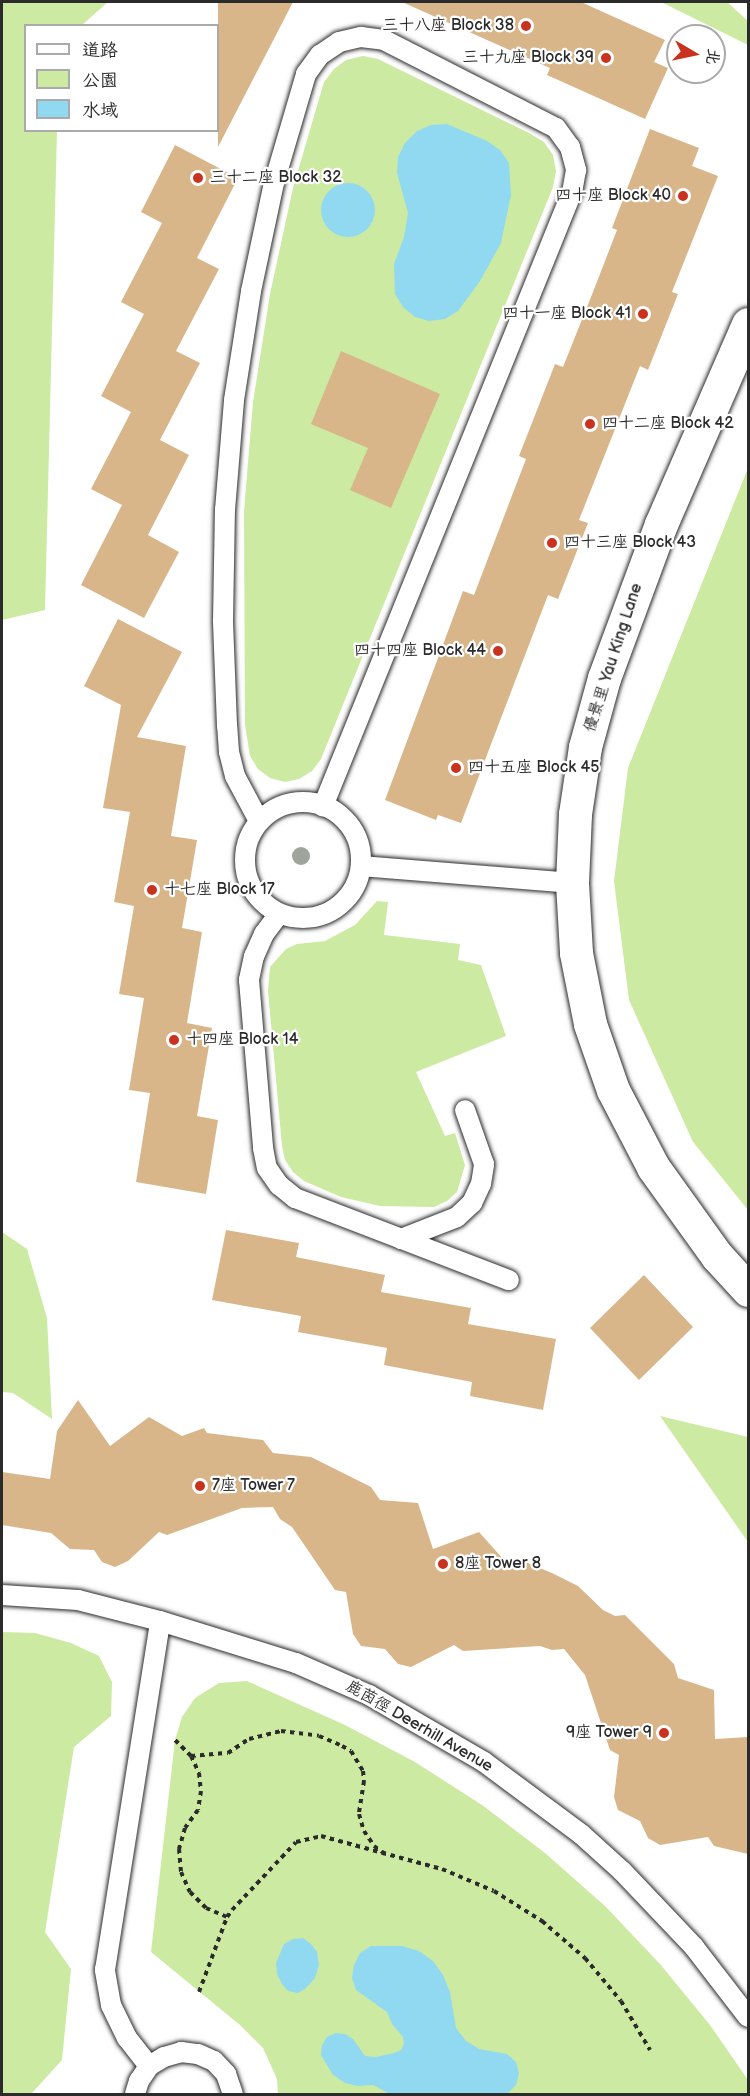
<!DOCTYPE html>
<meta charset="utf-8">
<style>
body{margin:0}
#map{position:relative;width:750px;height:2096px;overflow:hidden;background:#fff;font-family:"Balsamiq Sans","LXGW WenKai TC",sans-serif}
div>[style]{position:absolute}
.green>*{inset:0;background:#cceaa2}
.water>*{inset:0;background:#90d9f1}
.round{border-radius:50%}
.building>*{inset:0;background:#d8b68a}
.path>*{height:4px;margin-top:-2px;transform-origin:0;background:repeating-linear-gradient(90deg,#2b2b2b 0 4.5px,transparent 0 9px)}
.roads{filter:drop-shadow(0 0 2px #2b2b2b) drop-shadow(0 0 2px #2b2b2b)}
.service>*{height:20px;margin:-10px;padding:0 10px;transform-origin:10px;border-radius:10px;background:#fff}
.service>.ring{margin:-10px;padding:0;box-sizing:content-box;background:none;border:20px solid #fff;border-radius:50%}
.tertiary>*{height:33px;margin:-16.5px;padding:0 16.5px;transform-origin:16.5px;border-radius:16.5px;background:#fff}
.trees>*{width:18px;height:18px;margin:-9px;border-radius:50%;background:#a0a59b}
.dots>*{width:16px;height:16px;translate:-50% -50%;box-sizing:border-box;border:3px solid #fff;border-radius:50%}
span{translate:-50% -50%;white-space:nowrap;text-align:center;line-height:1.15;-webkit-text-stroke:4.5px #fff;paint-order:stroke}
.poi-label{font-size:16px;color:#2b2b2b}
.right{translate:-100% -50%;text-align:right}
.left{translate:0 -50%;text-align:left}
.street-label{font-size:16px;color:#2b2b2b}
.frame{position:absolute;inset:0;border:3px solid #2b2b2b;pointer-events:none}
.legend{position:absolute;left:24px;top:24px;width:195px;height:108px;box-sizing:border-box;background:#fff;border:2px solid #aaa;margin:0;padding:8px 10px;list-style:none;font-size:18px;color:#2b2b2b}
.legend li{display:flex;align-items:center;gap:12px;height:30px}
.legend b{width:30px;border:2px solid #aaa}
.north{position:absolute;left:666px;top:24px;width:60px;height:60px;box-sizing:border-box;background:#fff;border:2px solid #aaa;border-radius:50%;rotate:99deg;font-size:16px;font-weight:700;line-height:24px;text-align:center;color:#2b2b2b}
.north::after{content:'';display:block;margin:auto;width:21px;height:27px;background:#c8321e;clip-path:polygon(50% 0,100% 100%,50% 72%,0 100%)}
</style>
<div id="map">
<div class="green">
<i style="clip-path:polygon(2px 2px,108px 2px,82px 25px,26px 26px,26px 130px,57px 131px,45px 610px,2px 620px)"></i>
<i style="clip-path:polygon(661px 2px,727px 2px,748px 21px,748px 45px)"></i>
<i style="clip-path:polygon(363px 56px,378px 59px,529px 133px,544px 142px,553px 155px,556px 171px,553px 187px,321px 759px,312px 771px,299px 779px,285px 782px,270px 778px,258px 769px,250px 756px,245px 725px,244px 511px,253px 402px,270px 294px,293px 188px,324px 82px,334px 69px,346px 60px)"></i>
<i style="clip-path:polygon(748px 468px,748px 1210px,693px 1142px,629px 1000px,614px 881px,628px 768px)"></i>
<i style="clip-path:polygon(377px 901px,388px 902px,384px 935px,460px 944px,458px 960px,481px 965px,506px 1036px,416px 1072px,445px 1136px,455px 1133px,465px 1165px,457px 1192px,447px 1201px,434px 1207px,380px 1206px,341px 1197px,304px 1181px,293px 1172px,285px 1160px,282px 1146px,268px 991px,270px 967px,286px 949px,297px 944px,325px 941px,355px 925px)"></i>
<i style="clip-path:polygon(2px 1232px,27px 1249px,47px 1318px,52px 1419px,13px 1393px,2px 1392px)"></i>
<i style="clip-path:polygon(660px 1416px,748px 1437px,748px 1542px)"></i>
<i style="clip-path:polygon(2px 1632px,35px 1633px,71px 1643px,99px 1656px,112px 1682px,111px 1716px,74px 1747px,45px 1932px,71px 1969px,62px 2060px,31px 2094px,2px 2094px)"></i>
<i style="clip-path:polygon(247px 1681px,345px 1725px,415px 1762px,482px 1805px,545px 1853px,605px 1906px,660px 1964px,710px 2025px,748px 2080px,748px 2094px,278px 2094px,277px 2079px,263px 2048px,240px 2025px,151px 1952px,175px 1740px,182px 1717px,195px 1698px,219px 1683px)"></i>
</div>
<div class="water">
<i style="clip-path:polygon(447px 124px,487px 141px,500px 150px,509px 163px,511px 195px,501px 243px,480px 281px,458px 311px,445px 319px,429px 321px,415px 317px,403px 307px,395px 294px,394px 264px,404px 237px,408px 213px,397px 173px,398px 157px,405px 143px,417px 131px,431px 125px)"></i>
<i class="round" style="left:321px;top:183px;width:54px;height:54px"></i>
<i style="clip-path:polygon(303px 1938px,311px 1944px,317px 1952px,319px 1965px,315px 1978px,306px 1988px,298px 1993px,288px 1991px,282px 1984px,277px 1974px,276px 1963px,284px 1944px,293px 1939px)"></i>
<i style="clip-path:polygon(371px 1946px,402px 1946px,419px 1951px,433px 1961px,443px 1975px,450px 1992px,456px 2028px,466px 2041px,479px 2049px,507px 2054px,516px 2062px,519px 2073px,516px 2085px,507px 2094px,390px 2094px,373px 2085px,358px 2086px,345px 2083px,333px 2075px,321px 2055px,322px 2045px,327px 2037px,336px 2033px,345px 2034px,353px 2039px,365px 2056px,376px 2057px,394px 2053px,401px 2050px,404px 2044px,403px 2037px,392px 2024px,387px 2012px,356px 1990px,352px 1978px,354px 1965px,360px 1953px)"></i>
</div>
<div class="building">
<i style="clip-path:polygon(218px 2px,293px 2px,218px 147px)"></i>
<i style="clip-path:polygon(402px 2px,581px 2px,665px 40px,654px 62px,668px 68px,645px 119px,547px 75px,550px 68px)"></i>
<i style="clip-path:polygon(650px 129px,699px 148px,692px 166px,718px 176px,672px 292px,678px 294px,648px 370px,640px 366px,579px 520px,588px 523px,558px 599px,548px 595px,461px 823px,438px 815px,436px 820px,385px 800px,463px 591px,474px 595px,526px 459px,519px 456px,555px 364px,563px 367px,593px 292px,617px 230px,612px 228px)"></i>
<i style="clip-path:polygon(175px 145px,238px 178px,197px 258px,219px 269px,176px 351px,200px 363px,160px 440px,189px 455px,148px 535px,179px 552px,144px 618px,81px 585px,122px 505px,91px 489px,131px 412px,101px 396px,144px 314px,121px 302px,162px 223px,141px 212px)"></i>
<i style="clip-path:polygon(341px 351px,440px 394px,391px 508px,350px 490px,368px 448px,311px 424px)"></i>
<i style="clip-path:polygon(118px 619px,182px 652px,137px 737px,186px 746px,171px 836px,197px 840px,182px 928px,202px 932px,187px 1023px,212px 1028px,197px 1116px,218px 1120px,206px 1194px,136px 1182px,150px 1093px,129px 1090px,144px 998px,119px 994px,134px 906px,114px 902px,130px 812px,103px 808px,121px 705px,84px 686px)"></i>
<i style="clip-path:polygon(226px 1230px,299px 1243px,296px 1257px,385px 1275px,381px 1292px,471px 1308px,468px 1324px,556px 1339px,543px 1410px,470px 1396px,472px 1382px,384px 1365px,387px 1348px,298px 1332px,301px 1316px,212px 1300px)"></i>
<i style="clip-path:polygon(644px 1275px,693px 1327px,639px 1380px,590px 1328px)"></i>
<i style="clip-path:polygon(78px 1400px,110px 1446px,149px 1417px,182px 1436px,204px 1428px,207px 1433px,263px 1440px,273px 1453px,311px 1457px,371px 1487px,380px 1500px,418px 1503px,433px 1549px,479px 1532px,504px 1560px,518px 1559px,552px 1573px,578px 1586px,603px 1610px,615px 1616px,625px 1615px,674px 1664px,678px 1678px,714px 1690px,715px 1739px,748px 1737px,748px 1854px,714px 1846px,708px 1837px,660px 1845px,648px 1838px,640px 1821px,618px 1810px,614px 1797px,619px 1755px,610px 1750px,585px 1675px,564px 1649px,552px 1650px,540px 1646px,463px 1651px,454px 1645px,411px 1667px,398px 1664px,385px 1649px,361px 1646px,353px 1634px,346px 1592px,335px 1590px,292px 1527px,280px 1519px,273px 1507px,242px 1508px,167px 1535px,159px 1532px,128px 1561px,115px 1567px,102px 1562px,94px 1550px,70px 1549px,51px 1533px,2px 1525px,2px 1472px,50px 1479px,57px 1431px)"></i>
</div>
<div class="path">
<i style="left:175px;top:1740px;width:23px;rotate:45deg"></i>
<i style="left:191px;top:1756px;width:19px;rotate:65deg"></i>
<i style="left:199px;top:1773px;width:18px;rotate:84deg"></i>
<i style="left:201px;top:1791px;width:19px;rotate:99deg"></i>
<i style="left:198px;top:1810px;width:22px;rotate:126deg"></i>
<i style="left:185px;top:1828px;width:22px;rotate:106deg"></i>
<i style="left:179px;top:1849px;width:23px;rotate:85deg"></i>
<i style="left:181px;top:1872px;width:22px;rotate:66deg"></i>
<i style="left:190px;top:1892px;width:23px;rotate:45deg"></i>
<i style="left:206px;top:1908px;width:23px;rotate:23deg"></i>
<i style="left:191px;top:1756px;width:37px;rotate:-5deg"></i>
<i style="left:228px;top:1753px;width:25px;rotate:-34deg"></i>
<i style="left:249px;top:1739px;width:33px;rotate:-14deg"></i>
<i style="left:281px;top:1731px;width:38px;rotate:7deg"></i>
<i style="left:319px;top:1736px;width:25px;rotate:23deg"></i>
<i style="left:342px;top:1746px;width:10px;rotate:29deg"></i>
<i style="left:351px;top:1751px;width:23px;rotate:59deg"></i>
<i style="left:363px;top:1771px;width:10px;rotate:84deg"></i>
<i style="left:364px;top:1781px;width:33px;rotate:99deg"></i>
<i style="left:359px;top:1814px;width:18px;rotate:74deg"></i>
<i style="left:364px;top:1831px;width:18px;rotate:56deg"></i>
<i style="left:374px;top:1846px;width:14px;rotate:36deg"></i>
<i style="left:199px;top:1992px;width:80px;rotate:-69.5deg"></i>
<i style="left:227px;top:1917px;width:9px;rotate:-54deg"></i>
<i style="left:232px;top:1910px;width:93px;rotate:-46.7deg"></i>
<i style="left:296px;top:1842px;width:26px;rotate:-13deg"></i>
<i style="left:321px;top:1836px;width:125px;rotate:15.3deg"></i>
<i style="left:442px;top:1869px;width:56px;rotate:22.9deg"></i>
<i style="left:494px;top:1891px;width:57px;rotate:32deg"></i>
<i style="left:542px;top:1921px;width:57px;rotate:40.7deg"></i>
<i style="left:585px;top:1958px;width:56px;rotate:50.1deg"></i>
<i style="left:621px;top:2001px;width:57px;rotate:59.4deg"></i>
</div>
<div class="roads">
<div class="service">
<i class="ring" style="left:245px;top:802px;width:96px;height:96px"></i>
<i style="left:259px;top:821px;width:51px;rotate:-118.1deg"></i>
<i style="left:235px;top:776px;width:25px;rotate:-104deg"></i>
<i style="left:229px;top:752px;width:26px;rotate:-94deg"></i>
<i style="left:227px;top:726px;width:105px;rotate:-92.2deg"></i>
<i style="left:223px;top:621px;width:111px;rotate:-89deg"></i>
<i style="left:225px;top:510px;width:110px;rotate:-85.3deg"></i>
<i style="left:234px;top:400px;width:110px;rotate:-81.1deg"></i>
<i style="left:251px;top:291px;width:110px;rotate:-78deg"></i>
<i style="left:274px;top:183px;width:114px;rotate:-73.6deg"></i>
<i style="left:306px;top:74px;width:24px;rotate:-54deg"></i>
<i style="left:320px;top:55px;width:23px;rotate:-34deg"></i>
<i style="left:339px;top:42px;width:23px;rotate:-13deg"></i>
<i style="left:361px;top:37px;width:23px;rotate:7deg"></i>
<i style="left:384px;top:40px;width:193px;rotate:27.1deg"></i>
<i style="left:556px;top:128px;width:24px;rotate:54deg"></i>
<i style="left:570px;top:147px;width:24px;rotate:75deg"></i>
<i style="left:576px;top:170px;width:22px;rotate:100deg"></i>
<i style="left:572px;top:192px;width:663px;rotate:112.07deg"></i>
<i style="left:361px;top:866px;width:212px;rotate:4.6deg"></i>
<i style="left:279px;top:914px;width:25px;rotate:127deg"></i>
<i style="left:264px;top:934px;width:24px;rotate:114deg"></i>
<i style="left:254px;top:956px;width:25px;rotate:102deg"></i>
<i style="left:249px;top:980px;width:169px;rotate:85.2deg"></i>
<i style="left:263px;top:1148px;width:20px;rotate:79deg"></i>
<i style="left:267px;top:1168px;width:21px;rotate:55deg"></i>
<i style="left:279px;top:1185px;width:21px;rotate:39deg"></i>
<i style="left:295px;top:1198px;width:229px;rotate:21deg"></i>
<i style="left:401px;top:1239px;width:60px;rotate:-21.4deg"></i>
<i style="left:457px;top:1217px;width:21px;rotate:-43deg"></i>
<i style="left:472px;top:1203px;width:21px;rotate:-65deg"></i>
<i style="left:481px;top:1184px;width:20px;rotate:-81deg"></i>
<i style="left:484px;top:1164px;width:57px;rotate:-109.4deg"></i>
<i style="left:2px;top:1595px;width:76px;rotate:3.8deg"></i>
<i style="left:78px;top:1600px;width:85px;rotate:14.4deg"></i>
<i style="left:160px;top:1621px;width:142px;rotate:17.2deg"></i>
<i style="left:296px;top:1663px;width:80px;rotate:23.7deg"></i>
<i style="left:369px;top:1695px;width:133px;rotate:30.2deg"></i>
<i style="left:484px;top:1762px;width:121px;rotate:36.6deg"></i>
<i style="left:581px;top:1834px;width:55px;rotate:42.1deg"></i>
<i style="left:622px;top:1871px;width:105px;rotate:46.5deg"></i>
<i style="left:694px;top:1947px;width:88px;rotate:52.4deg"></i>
<i style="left:149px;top:2066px;width:36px;rotate:-128deg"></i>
<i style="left:127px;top:2038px;width:37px;rotate:-116deg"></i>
<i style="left:111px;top:2005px;width:36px;rotate:-100deg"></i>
<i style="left:105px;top:1970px;width:353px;rotate:-81deg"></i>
<i style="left:135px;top:2094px;width:14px;rotate:-73deg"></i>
<i style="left:139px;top:2081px;width:18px;rotate:-56deg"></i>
<i style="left:149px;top:2066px;width:17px;rotate:-31deg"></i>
<i style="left:164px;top:2057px;width:18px;rotate:-16deg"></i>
<i style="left:181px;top:2052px;width:17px;rotate:7deg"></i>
<i style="left:198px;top:2054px;width:17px;rotate:24deg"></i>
<i style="left:214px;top:2061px;width:18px;rotate:47deg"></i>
<i style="left:226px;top:2074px;width:21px;rotate:71deg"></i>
</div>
<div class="tertiary">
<i style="left:748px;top:324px;width:218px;rotate:113.5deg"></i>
<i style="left:661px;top:524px;width:164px;rotate:110.3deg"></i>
<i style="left:604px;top:678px;width:72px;rotate:105.4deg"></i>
<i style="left:585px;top:747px;width:68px;rotate:98.5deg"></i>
<i style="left:575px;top:814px;width:69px;rotate:92.5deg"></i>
<i style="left:572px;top:883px;width:70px;rotate:86.7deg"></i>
<i style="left:576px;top:953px;width:72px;rotate:78.8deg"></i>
<i style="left:590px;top:1024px;width:70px;rotate:70.8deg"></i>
<i style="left:613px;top:1090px;width:87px;rotate:62.5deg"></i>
<i style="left:653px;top:1167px;width:110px;rotate:54.3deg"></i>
<i style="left:717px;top:1256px;width:46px;rotate:47.6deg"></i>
</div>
</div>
<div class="trees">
<i style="left:301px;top:856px"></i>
</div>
<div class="dots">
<i style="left:526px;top:26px;background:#c8321e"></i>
<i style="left:606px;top:58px;background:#c8321e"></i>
<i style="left:198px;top:178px;background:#c8321e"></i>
<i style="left:683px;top:196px;background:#c8321e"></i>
<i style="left:643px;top:314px;background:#c8321e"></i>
<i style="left:590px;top:424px;background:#c8321e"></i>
<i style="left:552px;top:543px;background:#c8321e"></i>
<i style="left:498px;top:651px;background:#c8321e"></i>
<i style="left:456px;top:768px;background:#c8321e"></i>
<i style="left:152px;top:890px;background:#c8321e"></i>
<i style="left:174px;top:1040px;background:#c8321e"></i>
<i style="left:200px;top:1486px;background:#c8321e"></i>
<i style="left:443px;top:1564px;background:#c8321e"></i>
<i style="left:664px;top:1733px;background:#c8321e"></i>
</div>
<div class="poi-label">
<span class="right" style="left:514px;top:26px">三十八座 Block 38</span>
<span class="right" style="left:594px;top:58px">三十九座 Block 39</span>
<span class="left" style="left:210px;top:178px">三十二座 Block 32</span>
<span class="right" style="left:671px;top:196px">四十座 Block 40</span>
<span class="right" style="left:631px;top:314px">四十一座 Block 41</span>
<span class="left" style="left:602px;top:424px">四十二座 Block 42</span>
<span class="left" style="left:564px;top:543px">四十三座 Block 43</span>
<span class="right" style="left:486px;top:651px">四十四座 Block 44</span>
<span class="left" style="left:468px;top:768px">四十五座 Block 45</span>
<span class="left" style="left:164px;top:890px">十七座 Block 17</span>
<span class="left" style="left:186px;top:1040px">十四座 Block 14</span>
<span class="left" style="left:212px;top:1486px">7座 Tower 7</span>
<span class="left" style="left:455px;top:1564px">8座 Tower 8</span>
<span class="right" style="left:652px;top:1733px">9座 Tower 9</span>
</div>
<div class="street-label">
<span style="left:614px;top:658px;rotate:-72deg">優景里 Yau King Lane</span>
<span style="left:419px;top:1727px;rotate:30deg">鹿茵徑 Deerhill Avenue</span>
</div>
<div class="frame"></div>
<ul class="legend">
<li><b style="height:8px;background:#fff"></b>道路</li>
<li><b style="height:16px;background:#cceaa2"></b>公園</li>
<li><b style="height:16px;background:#90d9f1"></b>水域</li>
</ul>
<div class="north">北</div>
</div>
